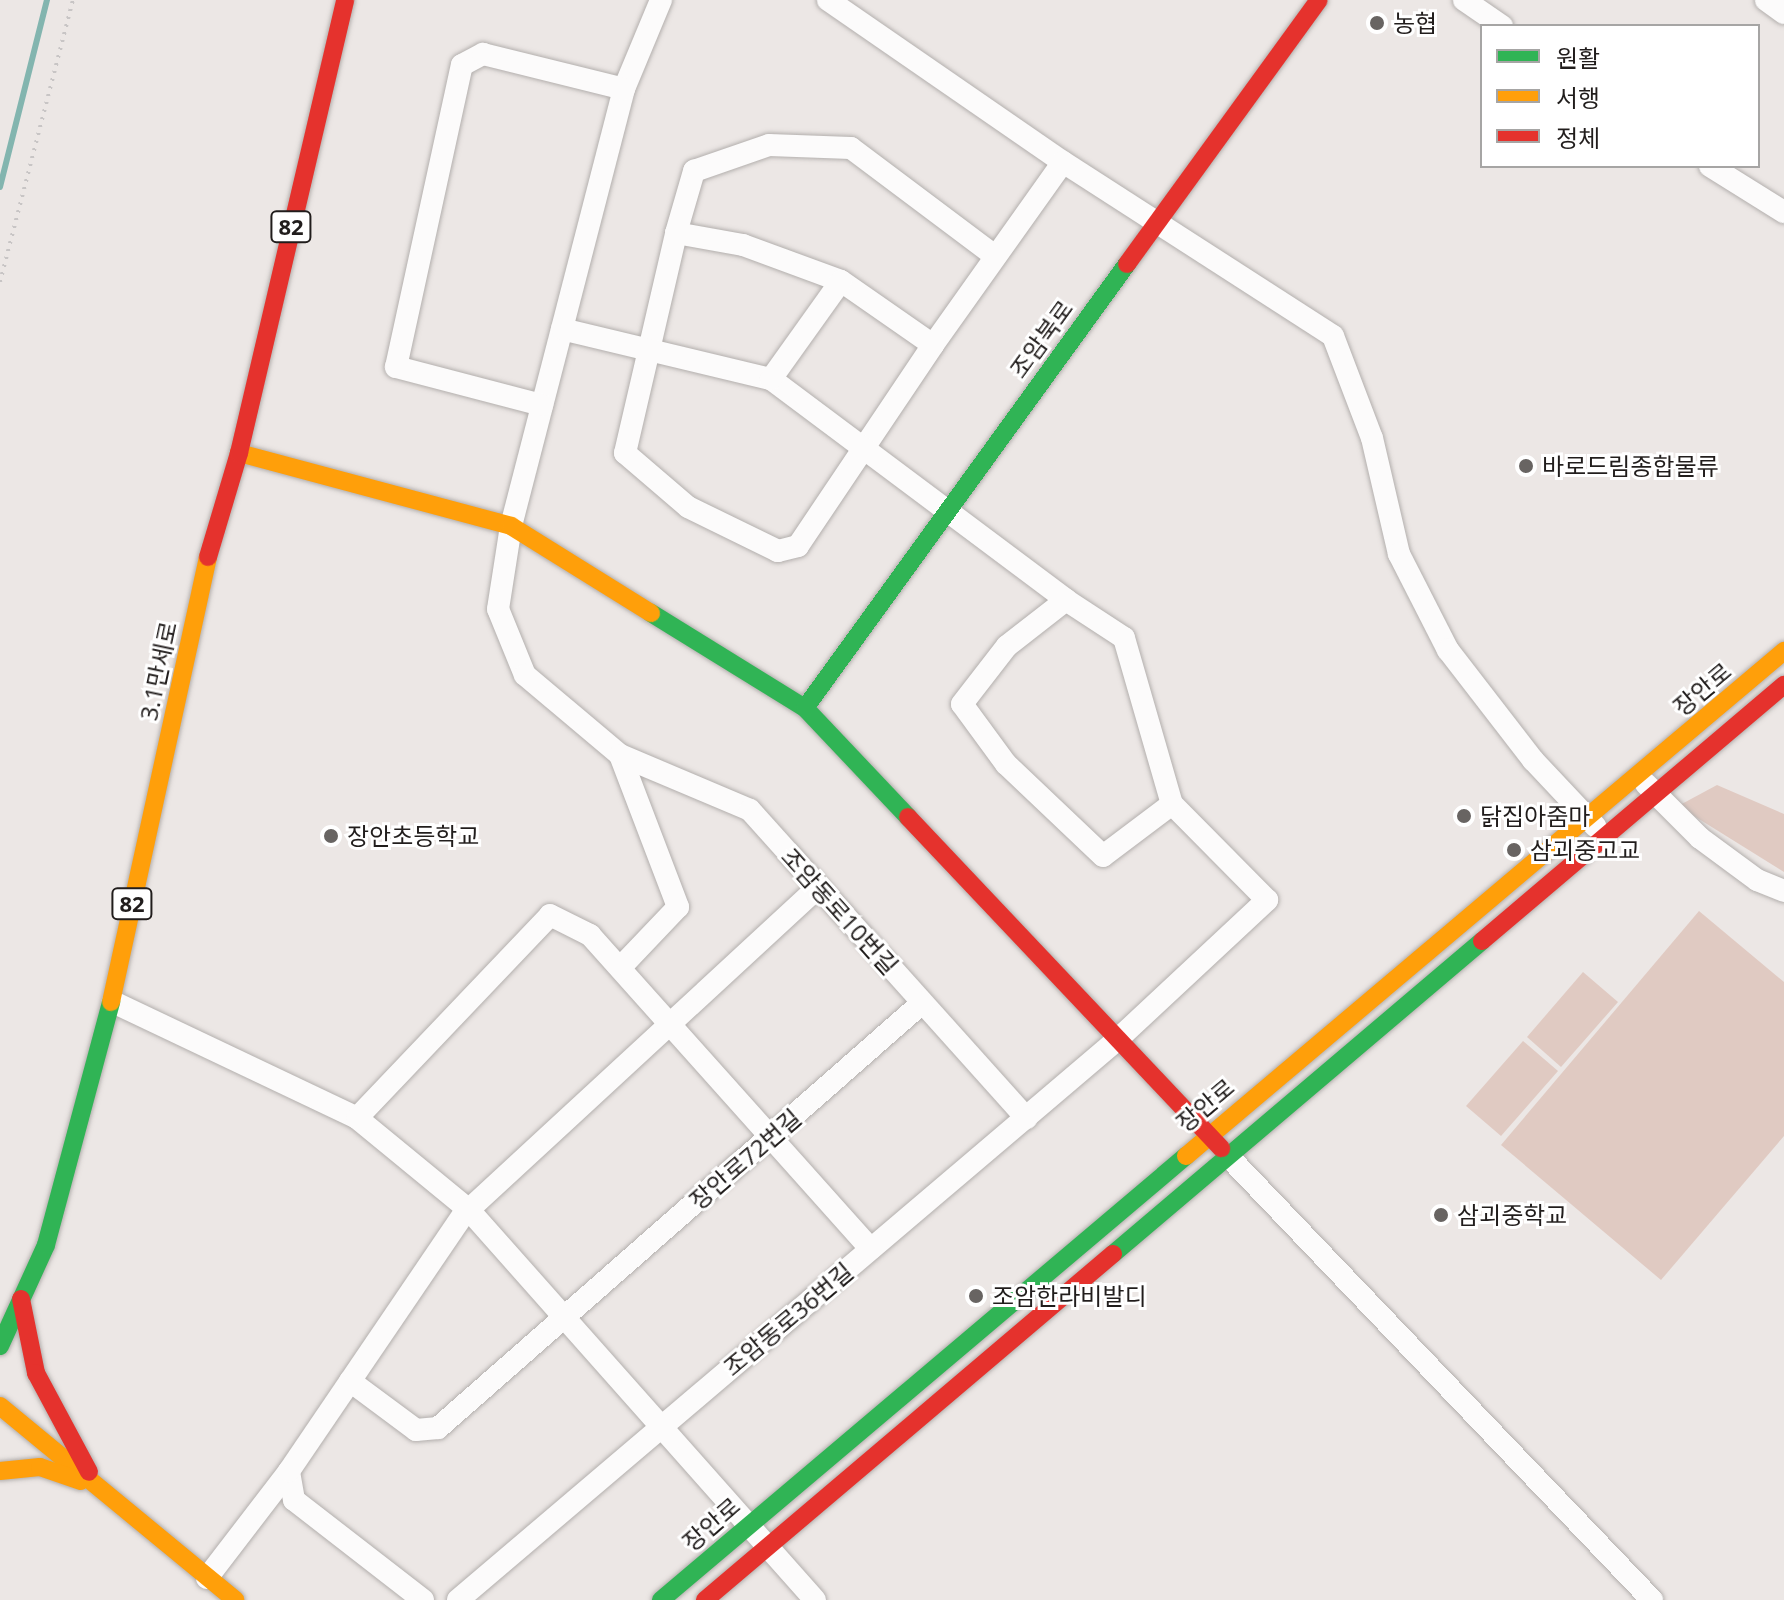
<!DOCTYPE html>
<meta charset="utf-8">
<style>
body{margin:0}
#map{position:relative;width:1784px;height:1600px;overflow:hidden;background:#ece7e5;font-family:"Open Sans","Noto Sans KR",sans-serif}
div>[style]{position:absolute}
.green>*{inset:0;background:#e0cac2}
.stream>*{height:6px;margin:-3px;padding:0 3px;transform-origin:3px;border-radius:3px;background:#83b5af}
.path>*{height:4px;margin-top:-2px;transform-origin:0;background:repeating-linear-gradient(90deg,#c8c5c5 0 2px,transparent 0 8px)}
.roads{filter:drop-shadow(0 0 2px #b3afad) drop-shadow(0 0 2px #b3afad)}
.street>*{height:22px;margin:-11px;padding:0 11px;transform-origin:11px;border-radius:11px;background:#fcfbfb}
.fast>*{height:18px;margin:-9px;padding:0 9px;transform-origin:9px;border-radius:9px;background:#30b455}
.slow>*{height:18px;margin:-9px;padding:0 9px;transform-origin:9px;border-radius:9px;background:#ff9f0a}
.jam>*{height:18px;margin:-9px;padding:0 9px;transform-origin:9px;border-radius:9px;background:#e5322d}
.dots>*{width:22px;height:22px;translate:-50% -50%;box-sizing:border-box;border:4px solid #fff;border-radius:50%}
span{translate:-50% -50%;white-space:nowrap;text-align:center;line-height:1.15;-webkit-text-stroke:6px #fff;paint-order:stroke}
.shield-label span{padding:2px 6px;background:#fff;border:2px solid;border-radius:6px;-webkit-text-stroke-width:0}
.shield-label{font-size:22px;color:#211d1c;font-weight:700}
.poi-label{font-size:24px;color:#211d1c}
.left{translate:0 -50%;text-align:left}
.street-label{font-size:24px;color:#211d1c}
.legend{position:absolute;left:1480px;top:24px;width:280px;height:144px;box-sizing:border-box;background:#fff;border:2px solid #a6a5a4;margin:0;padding:10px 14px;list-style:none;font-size:24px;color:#211d1c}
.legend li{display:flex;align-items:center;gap:16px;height:40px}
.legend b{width:40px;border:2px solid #a6a5a4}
</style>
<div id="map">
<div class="green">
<i style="clip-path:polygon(1717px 785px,1784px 814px,1784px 872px,1678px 806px)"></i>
<i style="clip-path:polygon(1699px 911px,1784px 982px,1784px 1136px,1661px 1280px,1501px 1145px)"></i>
<i style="clip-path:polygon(1583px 972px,1618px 1002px,1561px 1067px,1527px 1037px)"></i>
<i style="clip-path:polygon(1523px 1041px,1558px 1071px,1501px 1136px,1466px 1106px)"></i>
</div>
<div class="stream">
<i style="left:0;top:187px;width:193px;rotate:-75.9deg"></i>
</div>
<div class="path">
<i style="left:0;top:282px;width:291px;rotate:-75.5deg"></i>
</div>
<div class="roads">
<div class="street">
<i style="left:661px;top:0;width:96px;rotate:112.6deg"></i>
<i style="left:624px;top:89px;width:451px;rotate:104.5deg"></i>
<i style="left:511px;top:526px;width:84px;rotate:98.9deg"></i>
<i style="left:498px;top:609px;width:71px;rotate:67.8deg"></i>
<i style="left:525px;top:675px;width:124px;rotate:40.1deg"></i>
<i style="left:620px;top:755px;width:141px;rotate:22.9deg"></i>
<i style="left:750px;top:810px;width:414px;rotate:48.1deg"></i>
<i style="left:828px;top:0;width:285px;rotate:34.6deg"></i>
<i style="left:1063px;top:162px;width:321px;rotate:32.8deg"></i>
<i style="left:1333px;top:336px;width:109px;rotate:69.1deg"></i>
<i style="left:1372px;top:438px;width:119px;rotate:76.9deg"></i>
<i style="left:1399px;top:554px;width:108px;rotate:63deg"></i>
<i style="left:1448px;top:650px;width:139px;rotate:52.3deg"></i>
<i style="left:1533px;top:760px;width:91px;rotate:46.8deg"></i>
<i style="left:1464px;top:0;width:46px;rotate:34.4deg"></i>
<i style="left:1766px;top:0;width:22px;rotate:36deg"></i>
<i style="left:1710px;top:166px;width:87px;rotate:31.9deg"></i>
<i style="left:676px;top:233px;width:68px;rotate:10.2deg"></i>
<i style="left:743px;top:245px;width:104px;rotate:20.2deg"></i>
<i style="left:841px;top:281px;width:112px;rotate:34.8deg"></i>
<i style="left:933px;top:345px;width:242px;rotate:123.9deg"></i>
<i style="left:798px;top:546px;width:21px;rotate:166deg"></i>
<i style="left:778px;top:551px;width:100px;rotate:-153.9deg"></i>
<i style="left:688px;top:507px;width:83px;rotate:-139.4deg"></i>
<i style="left:625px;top:453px;width:226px;rotate:-76.9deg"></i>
<i style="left:676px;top:233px;width:65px;rotate:-73.8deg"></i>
<i style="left:694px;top:171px;width:79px;rotate:-19.1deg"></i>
<i style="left:769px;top:145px;width:82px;rotate:2.1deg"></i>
<i style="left:851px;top:148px;width:180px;rotate:36.9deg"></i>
<i style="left:562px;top:329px;width:215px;rotate:13.5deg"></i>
<i style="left:771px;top:379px;width:369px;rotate:36.8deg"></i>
<i style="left:1066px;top:600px;width:69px;rotate:33.2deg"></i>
<i style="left:1124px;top:638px;width:173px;rotate:73.9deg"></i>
<i style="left:1172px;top:804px;width:86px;rotate:143deg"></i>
<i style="left:1103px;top:856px;width:134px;rotate:-136.5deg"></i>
<i style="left:1006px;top:764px;width:74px;rotate:-126.3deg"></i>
<i style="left:962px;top:704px;width:73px;rotate:-52.2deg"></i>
<i style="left:1007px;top:646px;width:75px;rotate:-37.9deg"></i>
<i style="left:933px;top:345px;width:224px;rotate:-54.6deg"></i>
<i style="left:771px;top:379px;width:120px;rotate:-54.5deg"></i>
<i style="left:542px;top:405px;width:151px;rotate:-165.4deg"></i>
<i style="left:396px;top:367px;width:309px;rotate:-77.7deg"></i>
<i style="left:462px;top:65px;width:24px;rotate:-28deg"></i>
<i style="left:483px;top:54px;width:145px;rotate:13.9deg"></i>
<i style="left:620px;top:755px;width:163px;rotate:69.1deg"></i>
<i style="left:678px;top:907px;width:84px;rotate:133.6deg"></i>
<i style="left:1646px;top:784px;width:76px;rotate:45deg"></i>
<i style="left:1700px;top:838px;width:71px;rotate:36.4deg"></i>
<i style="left:1757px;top:880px;width:29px;rotate:22deg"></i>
<i style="left:113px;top:1002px;width:270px;rotate:25.4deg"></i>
<i style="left:1228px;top:1156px;width:614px;rotate:46.32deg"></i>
<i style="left:350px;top:1381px;width:82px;rotate:36.6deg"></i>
<i style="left:416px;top:1430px;width:22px;rotate:-5deg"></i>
<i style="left:438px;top:1428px;width:644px;rotate:-41.29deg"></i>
<i style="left:207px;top:1578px;width:135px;rotate:-52.5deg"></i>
<i style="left:423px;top:1600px;width:163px;rotate:-142.2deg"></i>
<i style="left:294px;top:1500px;width:29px;rotate:-100deg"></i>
<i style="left:289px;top:1471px;width:310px;rotate:-55.8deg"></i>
<i style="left:463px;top:1215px;width:483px;rotate:-42.7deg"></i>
<i style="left:458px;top:1600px;width:866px;rotate:-40.36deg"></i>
<i style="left:1118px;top:1039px;width:204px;rotate:-43deg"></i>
<i style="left:1267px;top:900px;width:135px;rotate:-134.7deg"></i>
<i style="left:815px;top:1600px;width:521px;rotate:-131.58deg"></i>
<i style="left:469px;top:1210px;width:145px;rotate:-140.6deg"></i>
<i style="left:357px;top:1118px;width:280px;rotate:-46.4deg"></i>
<i style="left:550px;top:915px;width:45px;rotate:26.6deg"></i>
<i style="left:590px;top:935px;width:421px;rotate:48.2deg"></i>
</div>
<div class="fast">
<i style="left:651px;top:613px;width:181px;rotate:31.7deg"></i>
<i style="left:805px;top:708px;width:150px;rotate:46.6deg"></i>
<i style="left:805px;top:708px;width:548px;rotate:-54.05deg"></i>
<i style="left:1113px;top:1254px;width:484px;rotate:-40.3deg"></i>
<i style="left:0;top:1346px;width:111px;rotate:-65.5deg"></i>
<i style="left:46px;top:1245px;width:252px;rotate:-75deg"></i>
<i style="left:661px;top:1600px;width:688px;rotate:-40.22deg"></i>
</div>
<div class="slow">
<i style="left:239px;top:453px;width:282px;rotate:15deg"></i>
<i style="left:511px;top:526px;width:165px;rotate:31.9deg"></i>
<i style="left:111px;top:1002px;width:455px;rotate:-77.7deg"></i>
<i style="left:1186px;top:1156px;width:783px;rotate:-40.18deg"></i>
<i style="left:0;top:1406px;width:305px;rotate:39.5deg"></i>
<i style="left:0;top:1471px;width:40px;rotate:-5.7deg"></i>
<i style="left:40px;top:1467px;width:43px;rotate:18.9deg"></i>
</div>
<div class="jam">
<i style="left:1127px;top:264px;width:326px;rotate:-54deg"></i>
<i style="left:208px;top:557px;width:109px;rotate:-73.4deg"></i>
<i style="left:239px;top:453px;width:465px;rotate:-76.8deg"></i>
<i style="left:908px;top:817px;width:456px;rotate:46.6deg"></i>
<i style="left:1482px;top:941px;width:396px;rotate:-40.3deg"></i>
<i style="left:21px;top:1299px;width:76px;rotate:78.5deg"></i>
<i style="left:36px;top:1373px;width:112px;rotate:61.8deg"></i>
<i style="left:705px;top:1600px;width:535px;rotate:-40.3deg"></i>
</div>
</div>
<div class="dots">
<i style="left:1377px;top:23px;background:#686462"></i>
<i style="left:1526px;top:466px;background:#686462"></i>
<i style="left:1464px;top:816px;background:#686462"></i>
<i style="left:331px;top:836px;background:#686462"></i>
<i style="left:1514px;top:850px;background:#686462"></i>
<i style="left:1441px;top:1215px;background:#686462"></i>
<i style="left:976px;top:1296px;background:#686462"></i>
</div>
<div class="shield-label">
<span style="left:291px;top:227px">82</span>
<span style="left:132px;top:904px">82</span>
</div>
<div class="poi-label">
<span class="left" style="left:1393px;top:23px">농협</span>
<span class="left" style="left:1542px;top:466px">바로드림종합물류</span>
<span class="left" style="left:1480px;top:816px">닭집아줌마</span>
<span class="left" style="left:347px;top:836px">장안초등학교</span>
<span class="left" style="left:1530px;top:850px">삼괴중고교</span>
<span class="left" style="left:1457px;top:1215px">삼괴중학교</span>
<span class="left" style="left:992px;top:1296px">조암한라비발디</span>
</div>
<div class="street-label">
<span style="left:1041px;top:339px;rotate:-54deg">조암북로</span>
<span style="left:158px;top:671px;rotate:-78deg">3.1만세로</span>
<span style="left:1702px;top:689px;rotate:-40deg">장안로</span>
<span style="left:840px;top:911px;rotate:48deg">조암동로10번길</span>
<span style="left:1205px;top:1105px;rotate:-40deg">장안로</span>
<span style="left:745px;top:1159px;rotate:-41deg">장안로72번길</span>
<span style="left:788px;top:1319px;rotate:-40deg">조암동로36번길</span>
<span style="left:711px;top:1524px;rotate:-41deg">장안로</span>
</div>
<ul class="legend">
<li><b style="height:10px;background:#30b455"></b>원활</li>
<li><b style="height:10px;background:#ff9f0a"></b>서행</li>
<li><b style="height:10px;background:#e5322d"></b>정체</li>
</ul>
</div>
